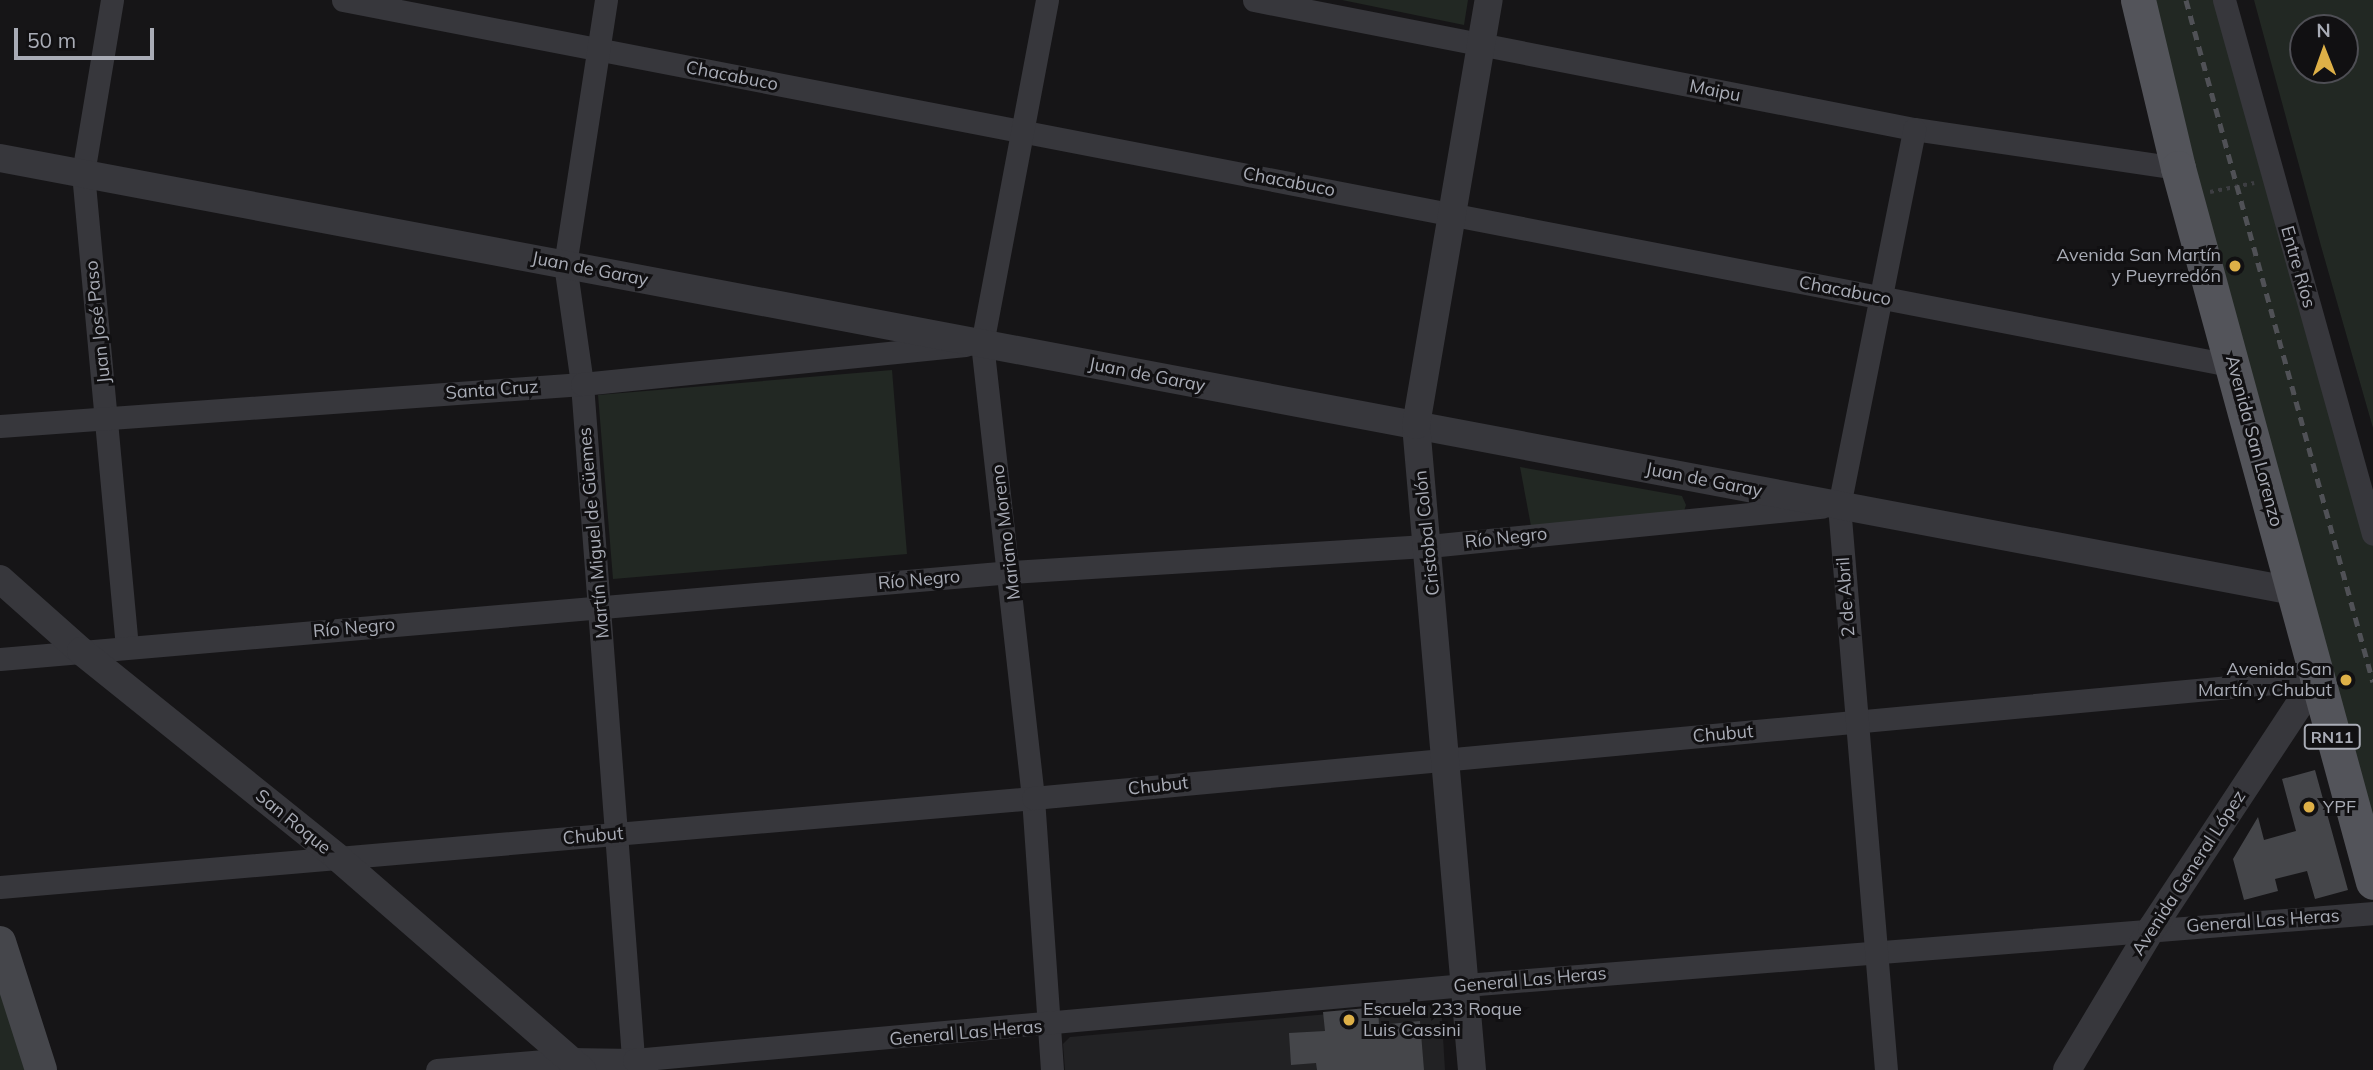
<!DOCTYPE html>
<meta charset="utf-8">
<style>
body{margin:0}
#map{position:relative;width:2373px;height:1070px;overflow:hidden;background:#161517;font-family:Mulish,sans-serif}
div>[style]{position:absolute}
.built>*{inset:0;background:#222224}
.green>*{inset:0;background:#222823}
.building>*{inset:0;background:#45464a}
.path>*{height:3.5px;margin-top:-1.75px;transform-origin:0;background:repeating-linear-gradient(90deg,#3d3e42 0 3.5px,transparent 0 8.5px)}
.minor>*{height:23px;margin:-11.5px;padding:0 11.5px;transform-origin:11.5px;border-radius:11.5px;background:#37373c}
.tertiary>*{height:28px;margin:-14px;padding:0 14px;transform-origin:14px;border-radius:14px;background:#37373c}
.secondary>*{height:32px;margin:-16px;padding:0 16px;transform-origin:16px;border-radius:16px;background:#45464b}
.primary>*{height:35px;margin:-17.5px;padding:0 17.5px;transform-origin:17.5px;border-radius:17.5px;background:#53545a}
.rail>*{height:5px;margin-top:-2.5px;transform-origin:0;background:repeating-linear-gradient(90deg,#505156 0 9px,transparent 0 16px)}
.dots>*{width:19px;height:19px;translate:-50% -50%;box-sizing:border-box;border:4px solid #111012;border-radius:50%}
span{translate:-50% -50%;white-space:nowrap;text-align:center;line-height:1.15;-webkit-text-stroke:6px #111012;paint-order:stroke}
.shield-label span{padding:2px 5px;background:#111012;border:2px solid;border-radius:5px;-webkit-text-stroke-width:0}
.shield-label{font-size:16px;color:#a9acb6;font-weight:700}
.street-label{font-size:18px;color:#a9acb6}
.poi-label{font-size:18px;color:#a9acb6}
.right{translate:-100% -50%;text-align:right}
.left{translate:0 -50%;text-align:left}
.north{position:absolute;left:2289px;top:14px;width:70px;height:70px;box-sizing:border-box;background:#111012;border:2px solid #4e4e54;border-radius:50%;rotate:359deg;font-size:19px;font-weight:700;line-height:28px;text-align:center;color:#a9acb6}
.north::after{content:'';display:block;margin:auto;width:24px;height:32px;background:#deb047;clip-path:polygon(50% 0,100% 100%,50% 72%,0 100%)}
.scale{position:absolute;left:14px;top:28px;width:140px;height:32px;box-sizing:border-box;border:4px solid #a9acb6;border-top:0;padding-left:9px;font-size:21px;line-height:24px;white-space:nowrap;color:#a9acb6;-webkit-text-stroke:5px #111012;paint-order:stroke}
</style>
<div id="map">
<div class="built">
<i style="clip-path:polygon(1441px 1004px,1445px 1070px,1065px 1070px,1063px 1044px,1070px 1037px)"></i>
</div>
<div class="green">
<i style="clip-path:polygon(1342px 0,1468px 0,1464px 25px)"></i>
<i style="clip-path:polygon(2138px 0,2224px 0,2373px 534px,2373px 882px)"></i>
<i style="clip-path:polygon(evenodd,2254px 0,2373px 0,2373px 428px,2321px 246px,2254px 0,2303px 28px,2345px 28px,2345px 70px,2303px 70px,2303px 28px)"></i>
<i style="clip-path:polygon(892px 370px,907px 554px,613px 579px,598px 395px)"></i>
<i style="clip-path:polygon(1520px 467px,1682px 496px,1686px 505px,1684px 511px,1531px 526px)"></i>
<i style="clip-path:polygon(0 942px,41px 1070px,0 1070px)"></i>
</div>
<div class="building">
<i style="clip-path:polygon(2315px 770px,2348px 890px,2315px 899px,2307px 871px,2275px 879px,2278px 891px,2244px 900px,2233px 859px,2258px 817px,2264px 840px,2296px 831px,2282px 779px)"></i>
<i style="clip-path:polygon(1378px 1007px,1379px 1025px,1420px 1021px,1424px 1070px,1317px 1070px,1316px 1063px,1291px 1065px,1289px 1033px,1325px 1031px,1323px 1012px)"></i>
</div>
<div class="path">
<i style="left:2210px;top:192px;width:45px;rotate:-11.6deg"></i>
</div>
<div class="minor">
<i style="left:112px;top:0;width:175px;rotate:99.5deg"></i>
<i style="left:83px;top:173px;width:475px;rotate:84.7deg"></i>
<i style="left:343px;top:0;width:1927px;rotate:10.95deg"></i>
<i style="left:606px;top:0;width:267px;rotate:98.8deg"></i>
<i style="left:565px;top:264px;width:121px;rotate:81.9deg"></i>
<i style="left:582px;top:384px;width:688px;rotate:85.67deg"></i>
<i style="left:1047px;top:0;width:349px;rotate:100.7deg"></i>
<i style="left:982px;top:343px;width:458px;rotate:83.6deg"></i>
<i style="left:1033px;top:798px;width:273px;rotate:86deg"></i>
<i style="left:1254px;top:0;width:672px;rotate:11.06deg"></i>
<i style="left:1914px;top:129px;width:267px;rotate:8.4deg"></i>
<i style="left:2224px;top:0;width:554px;rotate:74.41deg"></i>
<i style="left:0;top:426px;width:584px;rotate:-4.13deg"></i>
<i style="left:582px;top:384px;width:385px;rotate:-5.8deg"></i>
<i style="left:0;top:659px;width:1015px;rotate:-4.92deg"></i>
<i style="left:1011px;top:572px;width:419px;rotate:-3.6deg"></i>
<i style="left:1429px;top:546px;width:394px;rotate:-5.7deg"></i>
<i style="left:0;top:887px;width:1037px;rotate:-4.92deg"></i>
<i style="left:1033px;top:798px;width:1289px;rotate:-5.3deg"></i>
<i style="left:437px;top:1070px;width:132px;rotate:-4.8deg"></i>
<i style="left:569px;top:1059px;width:65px;rotate:0.9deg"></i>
<i style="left:634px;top:1060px;width:834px;rotate:-5.16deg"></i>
<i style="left:1465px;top:985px;width:911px;rotate:-4.53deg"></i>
<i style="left:1886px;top:1070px;width:566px;rotate:-94.76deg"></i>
<i style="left:1839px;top:506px;width:384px;rotate:-78.7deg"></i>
</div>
<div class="tertiary">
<i style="left:0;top:158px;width:2335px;rotate:10.69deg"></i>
<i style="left:0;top:579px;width:108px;rotate:41.6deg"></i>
<i style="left:81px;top:651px;width:329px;rotate:38.8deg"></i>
<i style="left:337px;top:857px;width:325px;rotate:41deg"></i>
<i style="left:1472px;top:1070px;width:647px;rotate:-94.96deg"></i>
<i style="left:1416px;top:425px;width:431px;rotate:-80.3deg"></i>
<i style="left:2067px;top:1070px;width:165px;rotate:-59.1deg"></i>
<i style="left:2152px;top:928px;width:298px;rotate:-56.6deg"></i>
</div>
<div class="secondary">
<i style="left:0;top:942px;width:134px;rotate:72.2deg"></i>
</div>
<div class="primary">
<i style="left:2138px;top:0;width:173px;rotate:76.6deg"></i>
<i style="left:2178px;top:168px;width:740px;rotate:74.72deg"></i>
</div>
<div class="rail">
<i style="left:2186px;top:0;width:707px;rotate:74.67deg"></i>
</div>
<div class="dots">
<i style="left:2235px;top:266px;background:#deb047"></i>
<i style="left:2346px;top:680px;background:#deb047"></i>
<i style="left:2309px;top:807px;background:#deb047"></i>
<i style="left:1349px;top:1020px;background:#deb047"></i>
</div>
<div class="shield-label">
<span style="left:2332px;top:737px">RN11</span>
</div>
<div class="street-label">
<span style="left:732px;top:76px;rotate:11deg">Chacabuco</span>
<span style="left:1715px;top:91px;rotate:11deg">Maipu</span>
<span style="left:1289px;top:182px;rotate:11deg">Chacabuco</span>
<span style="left:2298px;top:267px;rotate:74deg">Entre Ríos</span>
<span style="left:590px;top:269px;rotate:11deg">Juan de Garay</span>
<span style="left:1845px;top:291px;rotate:11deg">Chacabuco</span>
<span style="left:98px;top:322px;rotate:-96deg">Juan José Paso</span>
<span style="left:1147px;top:375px;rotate:11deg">Juan de Garay</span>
<span style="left:492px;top:390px;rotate:-4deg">Santa Cruz</span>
<span style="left:2254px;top:441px;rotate:75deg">Avenida San Lorenzo</span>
<span style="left:1704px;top:480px;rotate:11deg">Juan de Garay</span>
<span style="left:1006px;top:532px;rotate:-97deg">Mariano Moreno</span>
<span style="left:594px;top:533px;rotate:-95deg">Martín Miguel de Güemes</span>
<span style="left:1427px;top:533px;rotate:-96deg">Cristobal Colón</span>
<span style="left:1506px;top:538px;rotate:-6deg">Río Negro</span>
<span style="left:919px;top:580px;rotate:-5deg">Río Negro</span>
<span style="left:1846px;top:597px;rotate:-94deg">2 de Abril</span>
<span style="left:354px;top:628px;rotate:-5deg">Río Negro</span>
<span style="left:1723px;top:734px;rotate:-5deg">Chubut</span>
<span style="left:1158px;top:786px;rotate:-6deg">Chubut</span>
<span style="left:293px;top:822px;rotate:39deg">San Roque</span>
<span style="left:593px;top:836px;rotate:-5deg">Chubut</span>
<span style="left:2189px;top:873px;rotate:-57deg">Avenida General López</span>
<span style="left:2263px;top:921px;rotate:-4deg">General Las Heras</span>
<span style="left:1530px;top:980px;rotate:-5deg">General Las Heras</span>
<span style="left:966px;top:1033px;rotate:-5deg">General Las Heras</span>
</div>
<div class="poi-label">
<span class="right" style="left:2221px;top:266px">Avenida San Martín<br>y Pueyrredón</span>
<span class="right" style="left:2332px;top:680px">Avenida San<br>Martín y Chubut</span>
<span class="left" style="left:2323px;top:807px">YPF</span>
<span class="left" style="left:1363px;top:1020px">Escuela 233 Roque<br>Luis Cassini</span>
</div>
<div class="north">N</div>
<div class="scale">50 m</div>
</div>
